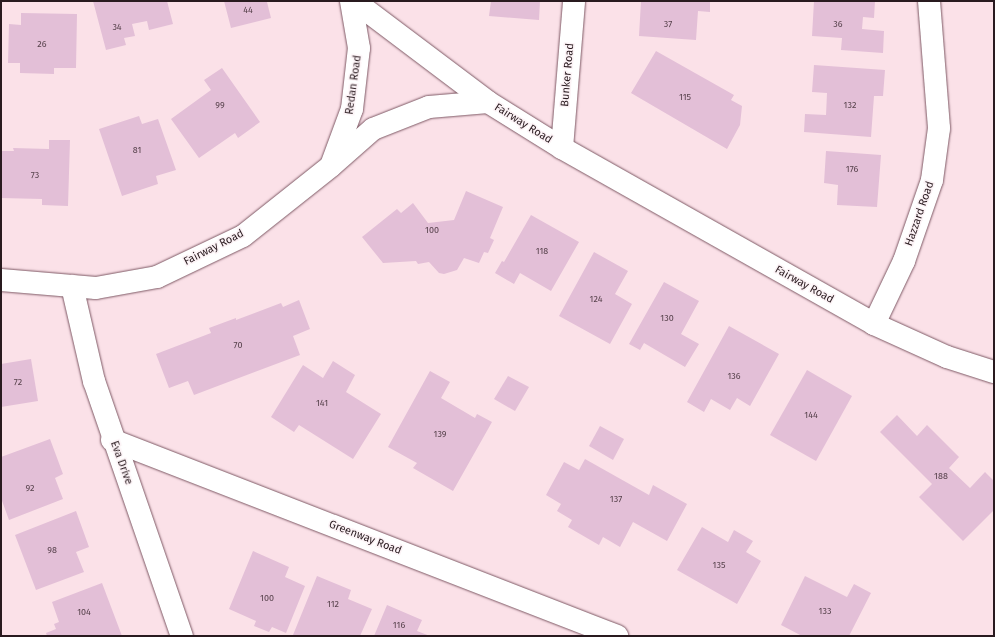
<!DOCTYPE html>
<style>
body{margin:0}
#map{position:relative;width:995px;height:637px;overflow:hidden;background:#fbe1e8;font-family:"Fira Sans",sans-serif}
div>[style]{position:absolute}
.building>*{inset:0;background:#e3bfd7}
.roads{filter:drop-shadow(0 0 1px #7e5965) drop-shadow(0 0 1px #7e5965)}
.street>*{height:22px;margin:-11px;padding:0 11px;transform-origin:11px;border-radius:11px;background:#fff}
span{translate:-50% -50%;white-space:nowrap;text-align:center;line-height:1.15;-webkit-text-stroke:3px #fcf3f6;paint-order:stroke}
.number-label{font-size:9px;color:#58434d}
.number-label span{-webkit-text-stroke-width:0}
.street-label{font-size:11px;color:#291a1f}
.frame{position:absolute;inset:0;border:2px solid #291a1f;pointer-events:none}
</style>
<div id="map">
<div class="building">
<i style="clip-path:polygon(93px 1px,167px 1px,173px 24px,149px 30px,147px 21px,132px 24px,135px 36px,124px 38px,126px 45px,106px 50px)"></i>
<i style="clip-path:polygon(224px 1px,270px 1px,267px 2px,271px 18px,231px 28px)"></i>
<i style="clip-path:polygon(491px 1px,540px 1px,539px 20px,489px 16px)"></i>
<i style="clip-path:polygon(641px 1px,710px 1px,710px 12px,698px 11px,696px 40px,639px 36px)"></i>
<i style="clip-path:polygon(814px 1px,875px 1px,874px 18px,863px 17px,862px 29px,884px 31px,883px 53px,841px 50px,842px 38px,812px 36px)"></i>
<i style="clip-path:polygon(21px 13px,77px 14px,76px 68px,54px 68px,54px 74px,20px 73px,20px 63px,8px 63px,9px 24px,21px 25px)"></i>
<i style="clip-path:polygon(656px 51px,734px 95px,731px 100px,742px 106px,740px 125px,727px 149px,631px 93px)"></i>
<i style="clip-path:polygon(814px 65px,885px 70px,883px 96px,874px 96px,871px 137px,804px 132px,805px 114px,826px 115px,827px 93px,812px 92px)"></i>
<i style="clip-path:polygon(222px 68px,260px 122px,238px 138px,235px 133px,199px 158px,171px 119px,211px 90px,204px 80px)"></i>
<i style="clip-path:polygon(139px 116px,142px 124px,158px 119px,176px 170px,156px 176px,158px 184px,122px 196px,99px 129px)"></i>
<i style="clip-path:polygon(49px 140px,70px 140px,68px 206px,42px 205px,42px 199px,1px 198px,1px 151px,14px 151px,13px 148px,49px 149px)"></i>
<i style="clip-path:polygon(826px 151px,881px 155px,877px 207px,837px 205px,838px 185px,824px 183px)"></i>
<i style="clip-path:polygon(466px 191px,503px 207px,490px 238px,494px 240px,488px 253px,484px 252px,479px 263px,464px 258px,457px 270px,444px 274px,439px 273px,429px 262px,418px 264px,416px 261px,383px 263px,362px 237px,397px 209px,401px 213px,413px 203px,428px 223px,454px 220px)"></i>
<i style="clip-path:polygon(531px 215px,579px 242px,551px 291px,520px 273px,514px 284px,495px 273px,502px 261px,504px 262px)"></i>
<i style="clip-path:polygon(594px 252px,628px 271px,615px 294px,632px 304px,610px 344px,559px 316px)"></i>
<i style="clip-path:polygon(664px 282px,699px 301px,681px 334px,699px 344px,685px 367px,644px 343px,640px 350px,629px 344px)"></i>
<i style="clip-path:polygon(299px 300px,310px 329px,293px 336px,300px 355px,194px 395px,188px 381px,169px 388px,156px 354px,211px 333px,209px 328px,236px 318px,236px 320px,281px 303px,283px 307px)"></i>
<i style="clip-path:polygon(729px 326px,779px 354px,750px 406px,737px 398px,730px 410px,711px 399px,704px 412px,687px 402px)"></i>
<i style="clip-path:polygon(31px 359px,38px 401px,1px 407px,1px 364px)"></i>
<i style="clip-path:polygon(333px 361px,355px 375px,346px 392px,381px 414px,353px 459px,299px 425px,294px 432px,271px 417px,303px 365px,323px 378px)"></i>
<i style="clip-path:polygon(807px 370px,852px 396px,816px 461px,770px 435px)"></i>
<i style="clip-path:polygon(430px 371px,450px 382px,441px 398px,475px 418px,477px 414px,492px 422px,453px 491px,413px 468px,417px 463px,388px 447px)"></i>
<i style="clip-path:polygon(508px 376px,529px 387px,515px 411px,494px 399px)"></i>
<i style="clip-path:polygon(897px 415px,917px 436px,927px 425px,959px 457px,949px 468px,970px 488px,985px 472px,994px 481px,994px 510px,963px 541px,919px 497px,932px 484px,880px 432px)"></i>
<i style="clip-path:polygon(600px 426px,624px 439px,613px 460px,589px 446px)"></i>
<i style="clip-path:polygon(50px 439px,63px 474px,55px 478px,63px 499px,9px 520px,1px 498px,1px 457px)"></i>
<i style="clip-path:polygon(585px 459px,649px 495px,653px 485px,687px 504px,667px 541px,633px 522px,620px 547px,603px 537px,599px 545px,568px 527px,572px 520px,557px 511px,561px 504px,546px 495px,564px 462px,579px 470px)"></i>
<i style="clip-path:polygon(76px 511px,89px 547px,76px 552px,84px 572px,36px 590px,15px 535px)"></i>
<i style="clip-path:polygon(702px 527px,728px 542px,734px 530px,753px 541px,746px 552px,761px 561px,737px 604px,677px 570px)"></i>
<i style="clip-path:polygon(253px 551px,289px 567px,285px 577px,305px 586px,286px 633px,272px 627px,269px 632px,254px 626px,256px 621px,229px 609px)"></i>
<i style="clip-path:polygon(317px 576px,351px 590px,348px 599px,372px 609px,360px 636px,293px 635px)"></i>
<i style="clip-path:polygon(805px 576px,847px 597px,854px 584px,871px 593px,849px 636px,802px 636px,781px 625px)"></i>
<i style="clip-path:polygon(102px 583px,122px 636px,47px 636px,46px 633px,56px 629px,54px 624px,59px 622px,52px 602px)"></i>
<i style="clip-path:polygon(387px 605px,422px 620px,417px 631px,430px 636px,374px 636px)"></i>
</div>
<div class="roads">
<div class="street">
<i style="left:354px;top:1px;width:168px;rotate:37deg"></i>
<i style="left:562px;top:148px;width:147px;rotate:-85.3deg"></i>
<i style="left:332px;top:163px;width:58px;rotate:-69.7deg"></i>
<i style="left:352px;top:109px;width:61px;rotate:-83.5deg"></i>
<i style="left:359px;top:48px;width:48px;rotate:-99.7deg"></i>
<i style="left:1px;top:280px;width:95px;rotate:4.8deg"></i>
<i style="left:96px;top:288px;width:62px;rotate:-10.2deg"></i>
<i style="left:157px;top:277px;width:95px;rotate:-25.5deg"></i>
<i style="left:243px;top:236px;width:112px;rotate:-38.5deg"></i>
<i style="left:331px;top:166px;width:56px;rotate:-41.4deg"></i>
<i style="left:373px;top:129px;width:60px;rotate:-21.4deg"></i>
<i style="left:429px;top:107px;width:59px;rotate:-4.8deg"></i>
<i style="left:488px;top:102px;width:87px;rotate:31.9deg"></i>
<i style="left:562px;top:148px;width:358px;rotate:29.4deg"></i>
<i style="left:874px;top:324px;width:80px;rotate:24.3deg"></i>
<i style="left:947px;top:357px;width:49px;rotate:17.7deg"></i>
<i style="left:72px;top:286px;width:98px;rotate:77deg"></i>
<i style="left:94px;top:381px;width:270px;rotate:71deg"></i>
<i style="left:874px;top:324px;width:70px;rotate:-64.5deg"></i>
<i style="left:904px;top:261px;width:86px;rotate:-70.9deg"></i>
<i style="left:932px;top:180px;width:52px;rotate:-82.3deg"></i>
<i style="left:939px;top:128px;width:127px;rotate:-94.5deg"></i>
<i style="left:112px;top:440px;width:542px;rotate:21.21deg"></i>
</div>
</div>
<div class="number-label">
<span style="left:248px;top:10px">44</span>
<span style="left:668px;top:24px">37</span>
<span style="left:838px;top:24px">36</span>
<span style="left:117px;top:27px">34</span>
<span style="left:42px;top:44px">26</span>
<span style="left:685px;top:97px">115</span>
<span style="left:220px;top:105px">99</span>
<span style="left:850px;top:105px">132</span>
<span style="left:137px;top:150px">81</span>
<span style="left:852px;top:169px">176</span>
<span style="left:35px;top:175px">73</span>
<span style="left:432px;top:230px">100</span>
<span style="left:542px;top:251px">118</span>
<span style="left:596px;top:299px">124</span>
<span style="left:667px;top:318px">130</span>
<span style="left:238px;top:345px">70</span>
<span style="left:734px;top:376px">136</span>
<span style="left:18px;top:382px">72</span>
<span style="left:322px;top:403px">141</span>
<span style="left:811px;top:415px">144</span>
<span style="left:440px;top:434px">139</span>
<span style="left:941px;top:476px">188</span>
<span style="left:30px;top:488px">92</span>
<span style="left:616px;top:499px">137</span>
<span style="left:52px;top:550px">98</span>
<span style="left:719px;top:565px">135</span>
<span style="left:267px;top:598px">100</span>
<span style="left:333px;top:604px">112</span>
<span style="left:825px;top:611px">133</span>
<span style="left:84px;top:612px">104</span>
<span style="left:399px;top:625px">116</span>
</div>
<div class="street-label">
<span style="left:568px;top:75px;rotate:-85deg">Bunker Road</span>
<span style="left:354px;top:85px;rotate:-82deg">Redan Road</span>
<span style="left:523px;top:124px;rotate:32deg">Fairway Road</span>
<span style="left:920px;top:214px;rotate:-71deg">Hazzard Road</span>
<span style="left:214px;top:248px;rotate:-27deg">Fairway Road</span>
<span style="left:804px;top:285px;rotate:29deg">Fairway Road</span>
<span style="left:121px;top:463px;rotate:70deg">Eva Drive</span>
<span style="left:365px;top:538px;rotate:21deg">Greenway Road</span>
</div>
<div class="frame"></div>
</div>
